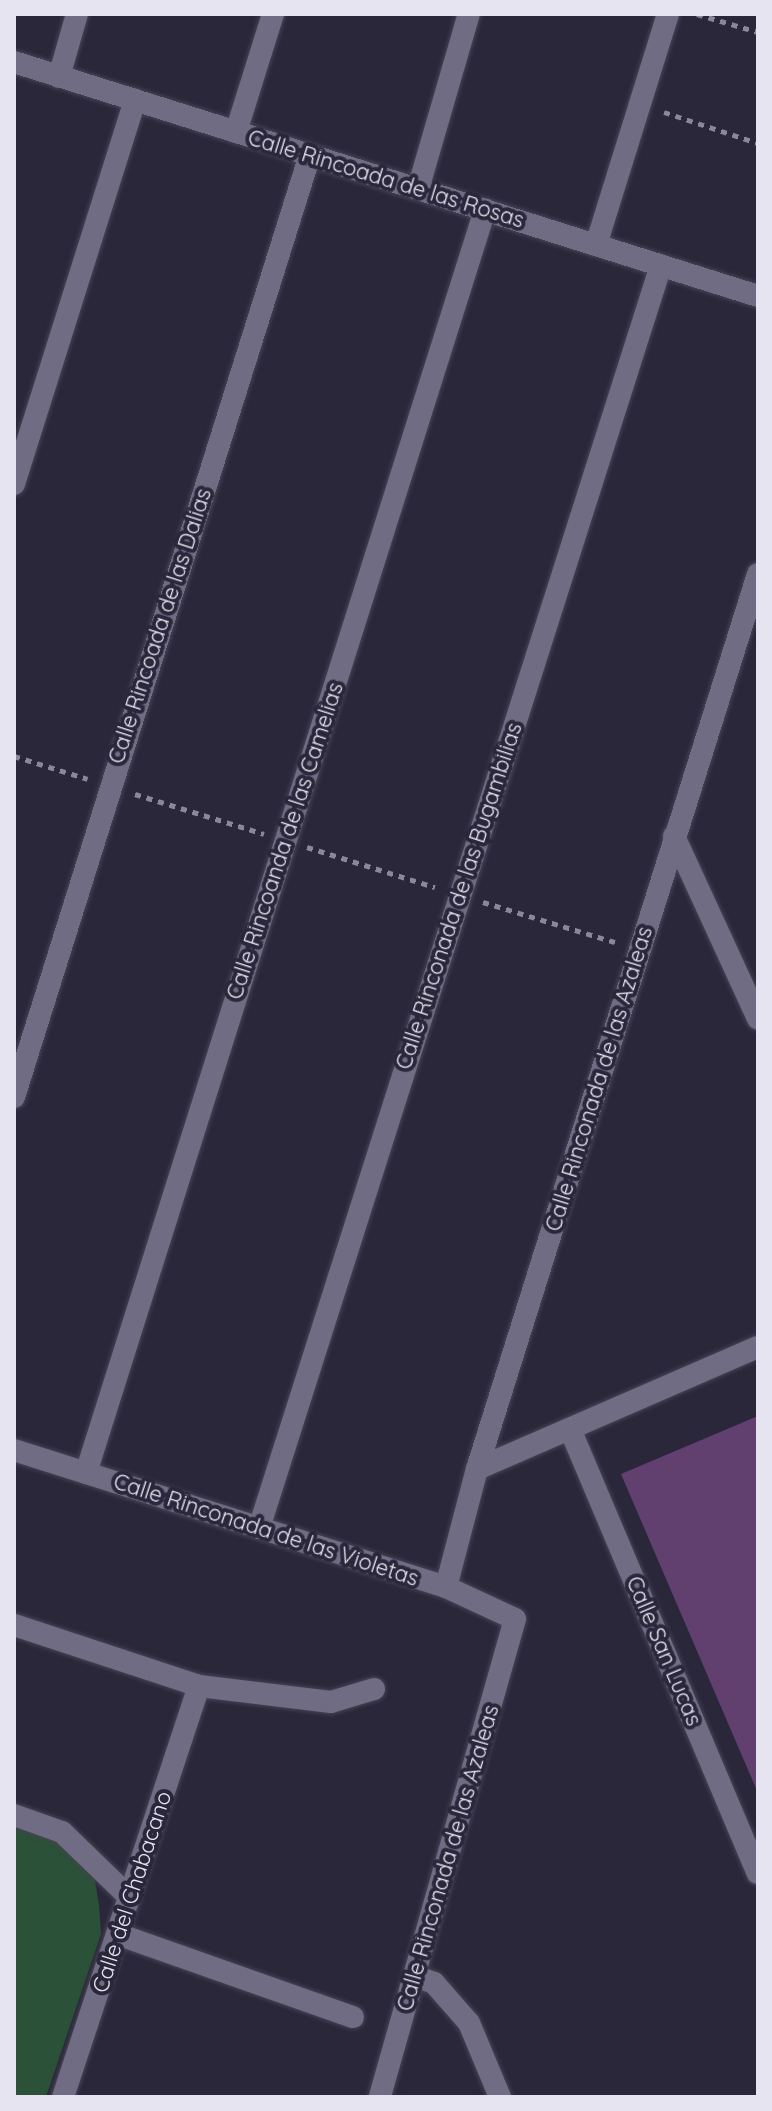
<!DOCTYPE html>
<style>
body{margin:0}
#map{position:relative;width:772px;height:2111px;overflow:hidden;background:#2b273b;font-family:Quicksand,sans-serif}
div>[style]{position:absolute}
.green>*{inset:0;background:#2b5138}
.building>*{inset:0;background:#61406f}
.path>*{height:5px;margin-top:-2.5px;transform-origin:0;background:repeating-linear-gradient(90deg,#8a8798 0 6px,transparent 0 12px)}
.roads{filter:drop-shadow(0 0 2px #464353) drop-shadow(0 0 2px #464353)}
.minor>*{height:22px;margin:-11px;padding:0 11px;transform-origin:11px;border-radius:11px;background:#706c83}
span{translate:-50% -50%;white-space:nowrap;text-align:center;line-height:1.15;-webkit-text-stroke:8px #2b273b;paint-order:stroke}
.street-label{font-size:22px;color:#e6e4f1}
.frame{position:absolute;inset:0;border:16px solid #e6e4f1;pointer-events:none}
</style>
<div id="map">
<div class="green">
<i style="clip-path:polygon(14px 1827px,43px 1828px,94px 1875px,99px 1905px,101px 1934px,46px 2097px,14px 2097px)"></i>
</div>
<div class="building">
<i style="clip-path:polygon(758px 1416px,756px 1578px,758px 1793px,621px 1474px)"></i>
</div>
<div class="path">
<i style="left:697px;top:14px;width:64px;rotate:16.4deg"></i>
<i style="left:664px;top:112px;width:99px;rotate:18.3deg"></i>
<i style="left:14px;top:756px;width:77px;rotate:17.3deg"></i>
<i style="left:135px;top:794px;width:135px;rotate:17.2deg"></i>
<i style="left:307px;top:847px;width:134px;rotate:17.4deg"></i>
<i style="left:483px;top:902px;width:138px;rotate:16.9deg"></i>
</div>
<div class="roads">
<div class="minor">
<i style="left:14px;top:62px;width:780px;rotate:17.46deg"></i>
<i style="left:59px;top:77px;width:66px;rotate:-74.1deg"></i>
<i style="left:236px;top:132px;width:124px;rotate:-72.6deg"></i>
<i style="left:418px;top:189px;width:182px;rotate:-73.8deg"></i>
<i style="left:596px;top:245px;width:242px;rotate:-72.7deg"></i>
<i style="left:14px;top:484px;width:403px;rotate:-72.5deg"></i>
<i style="left:674px;top:836px;width:201px;rotate:65.3deg"></i>
<i style="left:14px;top:1097px;width:987px;rotate:-72.56deg"></i>
<i style="left:570px;top:1429px;width:482px;rotate:67.1deg"></i>
<i style="left:14px;top:1450px;width:453px;rotate:17.6deg"></i>
<i style="left:446px;top:1587px;width:76px;rotate:24.9deg"></i>
<i style="left:515px;top:1619px;width:497px;rotate:105.8deg"></i>
<i style="left:477px;top:1469px;width:306px;rotate:-23.5deg"></i>
<i style="left:86px;top:1473px;width:1325px;rotate:-72.47deg"></i>
<i style="left:259px;top:1528px;width:1325px;rotate:-72.34deg"></i>
<i style="left:446px;top:1587px;width:122px;rotate:-75.3deg"></i>
<i style="left:477px;top:1469px;width:938px;rotate:-72.57deg"></i>
<i style="left:14px;top:1625px;width:195px;rotate:18.2deg"></i>
<i style="left:199px;top:1686px;width:133px;rotate:6.9deg"></i>
<i style="left:331px;top:1702px;width:45px;rotate:-16.8deg"></i>
<i style="left:14px;top:1815px;width:51px;rotate:19.5deg"></i>
<i style="left:62px;top:1832px;width:93px;rotate:44.1deg"></i>
<i style="left:120px;top:1935px;width:247px;rotate:19.4deg"></i>
<i style="left:415px;top:1976px;width:20px;rotate:20deg"></i>
<i style="left:434px;top:1983px;width:53px;rotate:48.8deg"></i>
<i style="left:469px;top:2023px;width:80px;rotate:67.3deg"></i>
<i style="left:63px;top:2097px;width:433px;rotate:-71.7deg"></i>
</div>
</div>
<div class="street-label">
<span style="left:386px;top:179px;rotate:17deg">Calle Rincoada de las Rosas</span>
<span style="left:160px;top:626px;rotate:-72deg">Calle Rincoada de las Dalias</span>
<span style="left:285px;top:841px;rotate:-72deg">Calle Rincoanda de las Camelias</span>
<span style="left:459px;top:896px;rotate:-72deg">Calle Rinconada de las Bugambilias</span>
<span style="left:599px;top:1079px;rotate:-73deg">Calle Rinconada de las Azaleas</span>
<span style="left:266px;top:1530px;rotate:18deg">Calle Rinconada de las Violetas</span>
<span style="left:664px;top:1651px;rotate:67deg">Calle San Lucas</span>
<span style="left:448px;top:1858px;rotate:-74deg">Calle Rinconada de las Azaleas</span>
<span style="left:132px;top:1892px;rotate:-72deg">Calle del Chabacano</span>
</div>
<div class="frame"></div>
</div>
